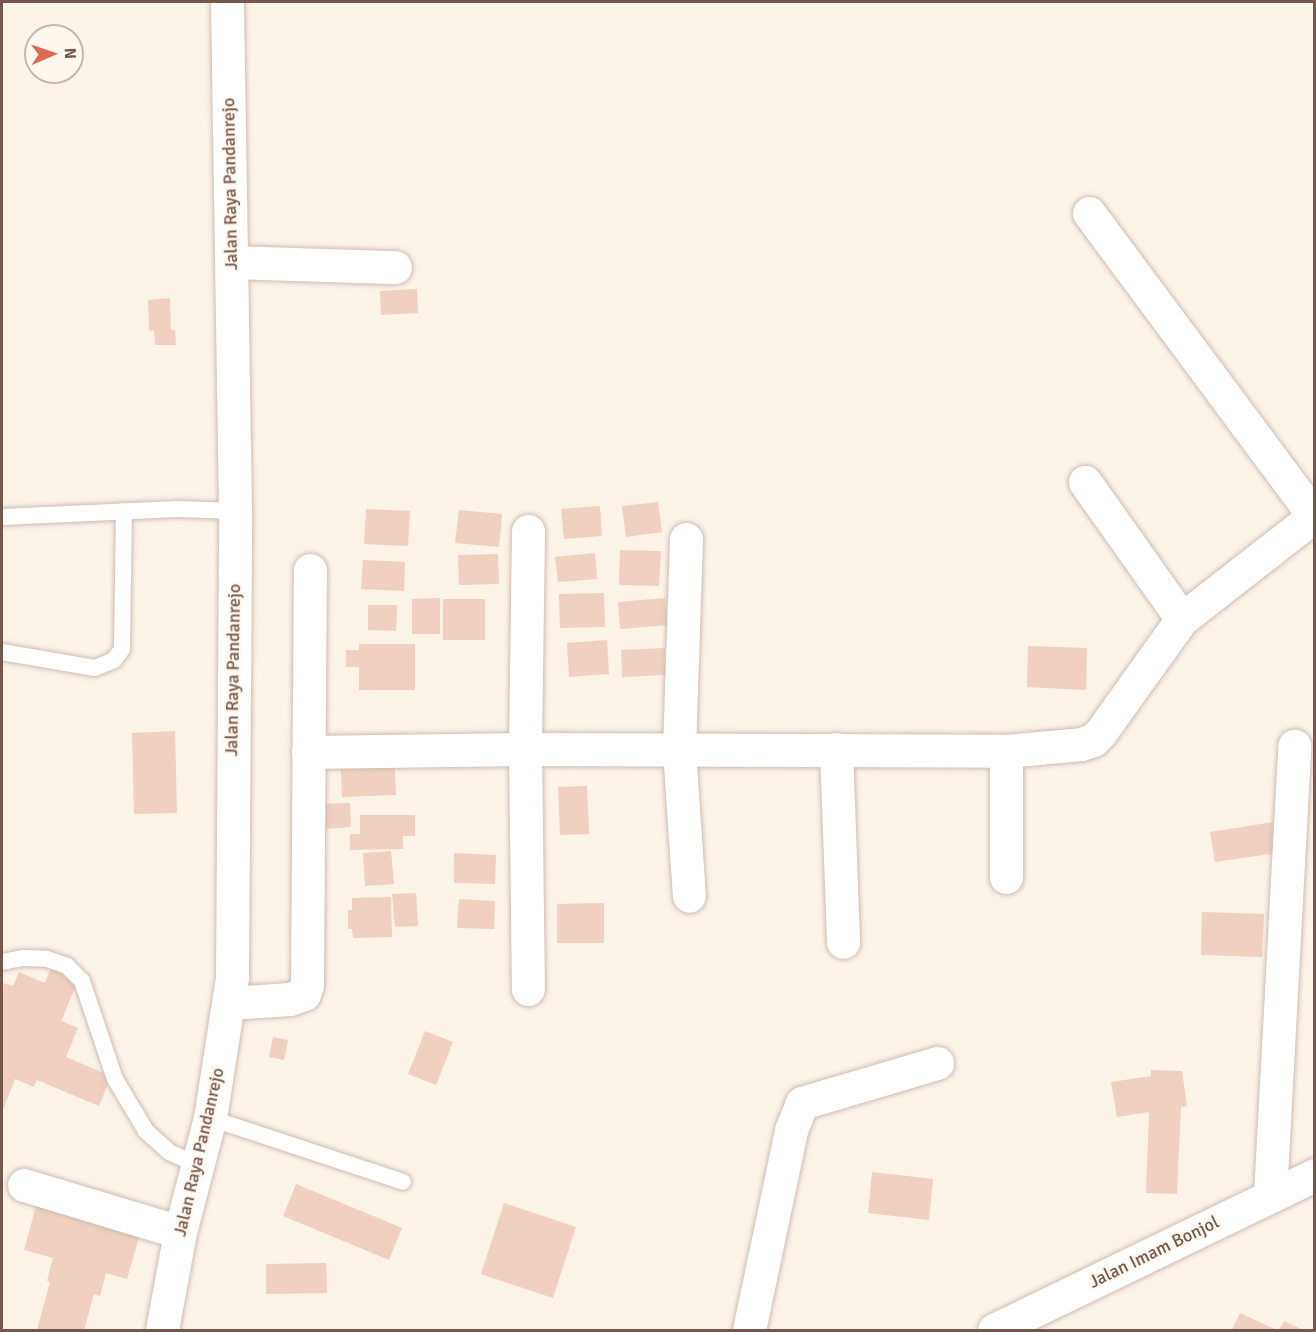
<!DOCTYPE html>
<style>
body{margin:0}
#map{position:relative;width:1316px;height:1332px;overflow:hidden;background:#fbf2e8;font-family:Signika,sans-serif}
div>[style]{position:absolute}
.building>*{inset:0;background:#efd0c1}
.roads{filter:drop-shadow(0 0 2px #cfbcb1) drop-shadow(0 0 2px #cfbcb1)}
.service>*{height:16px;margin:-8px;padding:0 8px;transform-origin:8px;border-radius:8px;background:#fff}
.minor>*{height:33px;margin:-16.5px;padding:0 16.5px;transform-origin:16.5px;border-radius:16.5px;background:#fff}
.secondary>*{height:33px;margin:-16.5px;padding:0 16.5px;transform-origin:16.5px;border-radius:16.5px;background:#fff}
span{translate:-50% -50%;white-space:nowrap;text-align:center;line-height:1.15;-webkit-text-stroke:4.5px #fef7ee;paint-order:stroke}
.street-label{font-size:18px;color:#74584d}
.frame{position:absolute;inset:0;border:3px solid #74584d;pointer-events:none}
.north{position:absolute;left:24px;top:24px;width:60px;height:60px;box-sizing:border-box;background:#fef7ee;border:2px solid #c7b7ae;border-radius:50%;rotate:88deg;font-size:16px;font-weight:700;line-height:24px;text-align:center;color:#74584d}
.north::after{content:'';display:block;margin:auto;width:21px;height:27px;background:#df6754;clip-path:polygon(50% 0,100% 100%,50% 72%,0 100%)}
</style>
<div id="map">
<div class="building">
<i style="clip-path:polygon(417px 289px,418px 313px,381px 315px,380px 291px)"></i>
<i style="clip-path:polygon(170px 298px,171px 330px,175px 330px,176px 345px,155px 345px,154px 330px,149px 331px,148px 300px)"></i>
<i style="clip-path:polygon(658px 502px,662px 532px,626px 537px,622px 506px)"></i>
<i style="clip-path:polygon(600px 506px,602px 536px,564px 539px,561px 509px)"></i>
<i style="clip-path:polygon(366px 509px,410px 511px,408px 546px,364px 544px)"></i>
<i style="clip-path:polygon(459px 510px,502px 514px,499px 547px,455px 543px)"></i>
<i style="clip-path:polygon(620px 550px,661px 551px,659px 586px,619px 585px)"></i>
<i style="clip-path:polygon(595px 553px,597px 579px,558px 582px,555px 557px)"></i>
<i style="clip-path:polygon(498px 554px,499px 584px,459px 585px,458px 555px)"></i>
<i style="clip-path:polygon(363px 560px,405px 562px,404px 591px,361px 589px)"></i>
<i style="clip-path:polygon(604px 593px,605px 627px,560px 628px,559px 594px)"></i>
<i style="clip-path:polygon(440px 598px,440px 634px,412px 634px,412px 599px)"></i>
<i style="clip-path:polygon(665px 598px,668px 625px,620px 629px,618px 602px)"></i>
<i style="clip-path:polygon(443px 599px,485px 599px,485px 640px,443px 640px)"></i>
<i style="clip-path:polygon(368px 605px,397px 605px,396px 631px,368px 630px)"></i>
<i style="clip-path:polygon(607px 640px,609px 674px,569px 677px,567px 643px)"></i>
<i style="clip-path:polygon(359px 644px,415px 644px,415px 690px,359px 690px,359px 667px,346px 667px,346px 650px,359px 650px)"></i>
<i style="clip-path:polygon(1028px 646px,1087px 648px,1086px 690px,1027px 687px)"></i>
<i style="clip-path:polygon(665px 648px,666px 675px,622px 677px,621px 650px)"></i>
<i style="clip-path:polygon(175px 731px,177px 813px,134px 814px,132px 733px)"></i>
<i style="clip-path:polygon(394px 752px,396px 795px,342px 797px,340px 754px)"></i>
<i style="clip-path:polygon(587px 786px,589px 834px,560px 835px,558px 787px)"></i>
<i style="clip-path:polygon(350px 803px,351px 827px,323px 829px,323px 804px)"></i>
<i style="clip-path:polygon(360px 815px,415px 815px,415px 836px,403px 836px,403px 849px,350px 850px,350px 834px,360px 834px)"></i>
<i style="clip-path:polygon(1273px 822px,1277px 853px,1215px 862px,1210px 832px)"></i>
<i style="clip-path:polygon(391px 851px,394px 884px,365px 886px,363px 853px)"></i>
<i style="clip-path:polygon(454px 853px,496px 855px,495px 884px,454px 883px)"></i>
<i style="clip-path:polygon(416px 893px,418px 926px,395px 927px,392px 894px)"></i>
<i style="clip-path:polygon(391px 897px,392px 937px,353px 938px,352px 929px,348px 929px,348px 910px,352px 910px,352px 898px)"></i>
<i style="clip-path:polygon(459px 899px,495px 901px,494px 929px,457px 928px)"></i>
<i style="clip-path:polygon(604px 903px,604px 943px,557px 943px,557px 904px)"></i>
<i style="clip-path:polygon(1202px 912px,1264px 914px,1262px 957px,1201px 955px)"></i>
<i style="clip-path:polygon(51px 967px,79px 979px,61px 1021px,78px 1028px,66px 1057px,111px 1076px,99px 1106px,37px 1080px,34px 1087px,15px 1079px,2px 1112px,2px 990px,4px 983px,13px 986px,19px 972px,45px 983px)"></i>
<i style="clip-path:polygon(425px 1031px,453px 1042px,436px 1085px,408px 1074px)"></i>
<i style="clip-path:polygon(273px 1037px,288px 1040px,284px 1060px,269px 1057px)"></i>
<i style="clip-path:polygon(1151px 1070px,1182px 1071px,1187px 1106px,1181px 1107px,1177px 1194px,1146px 1193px,1149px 1112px,1117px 1117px,1111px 1082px,1151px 1076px)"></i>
<i style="clip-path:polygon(872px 1172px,933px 1179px,929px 1220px,868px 1213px)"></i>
<i style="clip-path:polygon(296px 1184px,402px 1228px,389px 1260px,283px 1216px)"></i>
<i style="clip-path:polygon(38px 1199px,143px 1223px,127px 1279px,106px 1273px,100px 1296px,94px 1294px,84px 1330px,37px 1330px,50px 1282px,47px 1281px,53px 1258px,24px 1250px)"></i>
<i style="clip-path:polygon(504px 1203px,576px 1227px,553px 1298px,481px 1274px)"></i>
<i style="clip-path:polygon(326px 1263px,327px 1293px,266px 1294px,266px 1264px)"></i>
<i style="clip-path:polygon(1240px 1313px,1277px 1330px,1232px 1330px)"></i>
<i style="clip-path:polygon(1284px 1321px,1303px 1330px,1279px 1330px)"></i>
</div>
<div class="roads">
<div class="service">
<i style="left:2px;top:517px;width:175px;rotate:-2.6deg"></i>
<i style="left:177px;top:509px;width:58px;rotate:2deg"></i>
<i style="left:2px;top:652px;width:94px;rotate:9.8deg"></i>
<i style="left:95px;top:668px;width:21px;rotate:-23deg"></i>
<i style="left:114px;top:660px;width:14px;rotate:-54deg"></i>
<i style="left:122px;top:649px;width:138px;rotate:-89.2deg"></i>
<i style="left:2px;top:962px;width:21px;rotate:-11deg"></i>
<i style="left:23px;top:958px;width:24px;rotate:2deg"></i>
<i style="left:47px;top:959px;width:21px;rotate:19deg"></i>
<i style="left:67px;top:966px;width:21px;rotate:45deg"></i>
<i style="left:82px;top:981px;width:103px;rotate:71.4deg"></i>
<i style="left:115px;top:1079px;width:61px;rotate:59.2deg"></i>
<i style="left:146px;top:1131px;width:31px;rotate:42deg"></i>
<i style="left:169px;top:1152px;width:32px;rotate:24deg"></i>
<i style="left:210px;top:1118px;width:203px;rotate:18.3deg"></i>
</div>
<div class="minor">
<i style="left:1089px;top:213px;width:377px;rotate:53.4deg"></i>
<i style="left:232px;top:262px;width:163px;rotate:1.8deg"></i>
<i style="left:528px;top:531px;width:218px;rotate:90.8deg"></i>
<i style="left:525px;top:749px;width:240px;rotate:89.3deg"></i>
<i style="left:686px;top:539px;width:211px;rotate:91.9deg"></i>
<i style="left:679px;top:750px;width:146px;rotate:86.1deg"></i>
<i style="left:1182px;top:619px;width:167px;rotate:-38deg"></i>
<i style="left:836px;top:749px;width:193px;rotate:87.9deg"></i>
<i style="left:308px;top:752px;width:217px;rotate:-0.8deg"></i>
<i style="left:525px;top:749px;width:481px;rotate:0.2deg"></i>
<i style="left:1006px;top:751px;width:75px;rotate:-5.3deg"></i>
<i style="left:1081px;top:744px;width:13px;rotate:-18deg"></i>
<i style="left:1093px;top:740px;width:11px;rotate:-45deg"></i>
<i style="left:1101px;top:732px;width:139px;rotate:-54.4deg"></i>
<i style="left:1182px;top:619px;width:168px;rotate:-125.3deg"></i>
<i style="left:1006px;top:877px;width:126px;rotate:-90deg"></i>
<i style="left:230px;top:1003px;width:60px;rotate:-3.8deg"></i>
<i style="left:290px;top:999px;width:15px;rotate:-20deg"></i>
<i style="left:304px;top:994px;width:9px;rotate:-72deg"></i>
<i style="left:307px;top:985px;width:415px;rotate:-89.6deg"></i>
<i style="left:24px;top:1185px;width:163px;rotate:16.8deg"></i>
<i style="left:1270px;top:1195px;width:450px;rotate:-86.9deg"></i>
<i style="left:749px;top:1330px;width:204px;rotate:-78.1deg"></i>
<i style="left:791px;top:1130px;width:29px;rotate:-68deg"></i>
<i style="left:802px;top:1103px;width:141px;rotate:-16.5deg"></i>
<i style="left:994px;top:1330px;width:356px;rotate:-25.8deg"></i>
</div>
<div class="secondary">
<i style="left:162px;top:1330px;width:100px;rotate:-79.6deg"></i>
<i style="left:180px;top:1232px;width:118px;rotate:-75.3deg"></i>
<i style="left:210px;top:1118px;width:143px;rotate:-81.1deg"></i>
<i style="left:232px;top:977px;width:466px;rotate:-89.6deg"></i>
<i style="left:235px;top:511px;width:509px;rotate:-90.9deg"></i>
</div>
</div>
<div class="street-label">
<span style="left:230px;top:184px;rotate:-91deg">Jalan Raya Pandanrejo</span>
<span style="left:233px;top:670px;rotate:-89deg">Jalan Raya Pandanrejo</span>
<span style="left:199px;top:1152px;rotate:-77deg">Jalan Raya Pandanrejo</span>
<span style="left:1154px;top:1252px;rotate:-26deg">Jalan Imam Bonjol</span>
</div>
<div class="frame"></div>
<div class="north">N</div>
</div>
